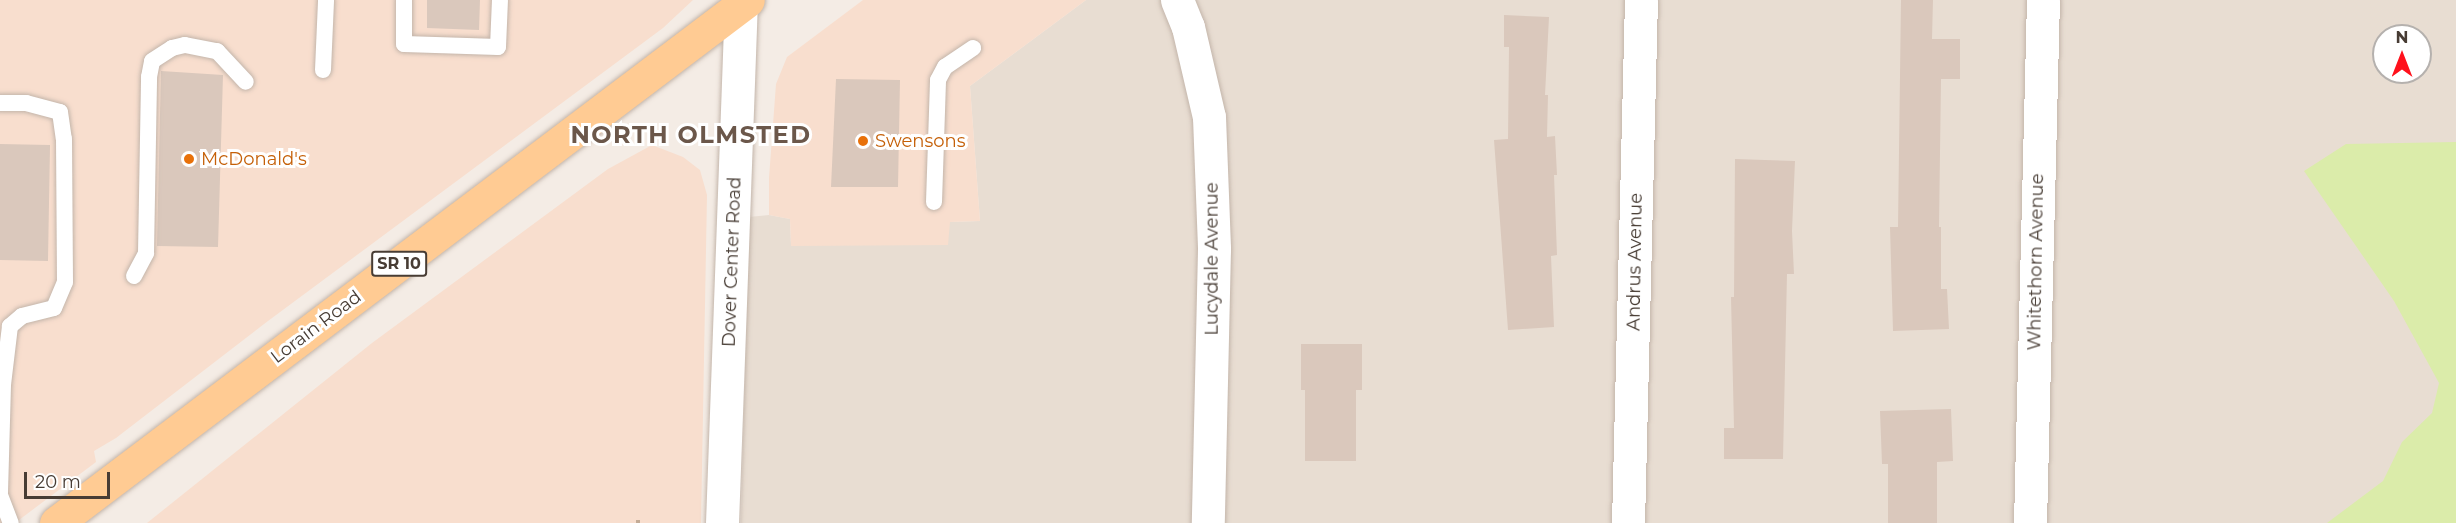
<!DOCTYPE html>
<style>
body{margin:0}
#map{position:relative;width:2456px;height:523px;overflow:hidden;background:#f4ece5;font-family:Montserrat,sans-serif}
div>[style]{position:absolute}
.residential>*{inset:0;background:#e8ddd2}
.commercial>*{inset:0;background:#f8dece}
.green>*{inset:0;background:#dbecaa}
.building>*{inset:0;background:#dac8bc}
.path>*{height:4px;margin-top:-2px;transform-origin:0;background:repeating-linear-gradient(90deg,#c3ab96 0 3px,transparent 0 6px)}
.roads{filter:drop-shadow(0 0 2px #c3b5aa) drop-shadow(0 0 2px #c3b5aa)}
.service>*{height:16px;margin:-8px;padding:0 8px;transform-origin:8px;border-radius:8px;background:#fff}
.minor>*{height:33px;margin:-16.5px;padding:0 16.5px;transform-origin:16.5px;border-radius:16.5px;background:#fff}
.tertiary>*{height:33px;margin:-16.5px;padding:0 16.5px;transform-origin:16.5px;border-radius:16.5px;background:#fff}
.primary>*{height:33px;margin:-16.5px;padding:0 16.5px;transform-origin:16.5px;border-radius:16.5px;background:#ffcb93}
.dots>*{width:16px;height:16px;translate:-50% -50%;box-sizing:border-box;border:3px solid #fff;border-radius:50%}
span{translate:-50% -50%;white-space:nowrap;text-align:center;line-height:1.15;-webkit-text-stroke:6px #fff;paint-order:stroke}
.shield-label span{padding:2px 4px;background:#fff;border:2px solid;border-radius:4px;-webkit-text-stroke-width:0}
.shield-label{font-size:16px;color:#473c34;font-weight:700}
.food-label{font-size:18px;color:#c56008}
.left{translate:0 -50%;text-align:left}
.street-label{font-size:18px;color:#473c34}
.district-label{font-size:24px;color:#6b574a;font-weight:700;letter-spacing:1.5px}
.north{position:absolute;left:2372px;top:24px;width:60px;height:60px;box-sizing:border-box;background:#fff;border:2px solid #b5b1ae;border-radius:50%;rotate:0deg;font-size:16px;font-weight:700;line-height:24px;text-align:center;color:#473c34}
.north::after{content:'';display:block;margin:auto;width:21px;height:27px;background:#ff111c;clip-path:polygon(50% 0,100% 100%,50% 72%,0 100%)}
.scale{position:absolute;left:24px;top:472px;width:86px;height:27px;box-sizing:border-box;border:3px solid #473c34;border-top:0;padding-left:8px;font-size:18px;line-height:21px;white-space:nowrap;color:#473c34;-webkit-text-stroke:4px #fff;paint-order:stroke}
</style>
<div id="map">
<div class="residential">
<i style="clip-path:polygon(evenodd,1086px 0,2456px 0,2456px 523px,741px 523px,749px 217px,769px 215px,790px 219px,791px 245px,950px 222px,980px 221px,970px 86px,1086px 0,2384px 36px,2420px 36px,2420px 72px,2384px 72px,2384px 36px)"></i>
</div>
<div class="commercial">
<i style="clip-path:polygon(0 0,693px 0,663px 28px,268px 321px,116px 438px,94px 451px,96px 462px,15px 523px,0 523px)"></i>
<i style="clip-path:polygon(863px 0,1086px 0,970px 86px,980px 221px,950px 222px,948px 245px,791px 246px,790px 219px,769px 215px,769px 178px,776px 84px,787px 57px)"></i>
<i style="clip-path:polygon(652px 145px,683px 157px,700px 170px,707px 195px,701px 523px,147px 523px,372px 343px,608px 169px)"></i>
</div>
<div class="green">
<i style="clip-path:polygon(2456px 142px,2456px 523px,2327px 523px,2383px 481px,2402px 442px,2432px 413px,2439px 383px,2394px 301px,2304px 171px,2346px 144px)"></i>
</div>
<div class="building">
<i style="clip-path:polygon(427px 0,480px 0,479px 30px,427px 28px)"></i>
<i style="clip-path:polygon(1901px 0,1933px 0,1932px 39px,1960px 39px,1960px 79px,1941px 79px,1939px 227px,1941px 227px,1941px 289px,1947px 289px,1949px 329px,1893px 331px,1890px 227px,1898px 227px)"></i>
<i style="clip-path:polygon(1504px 15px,1549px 17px,1545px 95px,1548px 95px,1547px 137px,1555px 136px,1557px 175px,1554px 175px,1557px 255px,1551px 256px,1554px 327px,1508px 330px,1494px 140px,1508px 139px,1509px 47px,1504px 47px)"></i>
<i style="clip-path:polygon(161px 71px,223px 75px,218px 247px,157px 246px)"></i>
<i style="clip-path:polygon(836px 79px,900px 80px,898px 187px,831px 187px)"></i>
<i style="clip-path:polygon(0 144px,50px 145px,48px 261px,0 260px)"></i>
<i style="clip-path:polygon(1735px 159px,1795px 161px,1792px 231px,1794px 274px,1787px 274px,1783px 459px,1724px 459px,1724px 428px,1734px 428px,1731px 297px,1734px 297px)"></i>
<i style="clip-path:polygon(1301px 344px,1362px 344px,1362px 390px,1356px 390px,1356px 461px,1305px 461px,1305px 390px,1301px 390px)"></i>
<i style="clip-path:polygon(1951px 409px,1953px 461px,1937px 462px,1937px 523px,1888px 523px,1888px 464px,1882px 464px,1880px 411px)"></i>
</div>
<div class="path">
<i style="left:638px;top:523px;width:3px;rotate:-90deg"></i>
</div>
<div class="roads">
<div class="service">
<i style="left:404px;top:0;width:44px;rotate:90deg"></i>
<i style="left:404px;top:44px;width:94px;rotate:1.8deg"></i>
<i style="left:498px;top:47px;width:47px;rotate:-87.6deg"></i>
<i style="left:323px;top:70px;width:70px;rotate:-87.5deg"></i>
<i style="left:0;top:103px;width:26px"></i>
<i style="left:26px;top:103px;width:35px;rotate:15deg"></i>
<i style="left:60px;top:112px;width:27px;rotate:82deg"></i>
<i style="left:64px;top:139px;width:143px;rotate:89.6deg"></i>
<i style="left:65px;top:282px;width:28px;rotate:113deg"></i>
<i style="left:54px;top:308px;width:33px;rotate:166deg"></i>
<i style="left:22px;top:316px;width:16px;rotate:140deg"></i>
<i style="left:10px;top:326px;width:59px;rotate:96.8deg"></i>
<i style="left:3px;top:385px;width:110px;rotate:91.6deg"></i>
<i style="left:0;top:495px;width:30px;rotate:69deg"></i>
<i style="left:934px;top:202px;width:122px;rotate:-88.1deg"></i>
<i style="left:938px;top:80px;width:15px;rotate:-62deg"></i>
<i style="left:945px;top:67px;width:34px;rotate:-34deg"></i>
<i style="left:134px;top:276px;width:26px;rotate:-62deg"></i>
<i style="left:146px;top:253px;width:176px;rotate:-89deg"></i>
<i style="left:149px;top:77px;width:16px;rotate:-79deg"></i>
<i style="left:152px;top:61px;width:24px;rotate:-33deg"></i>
<i style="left:172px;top:48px;width:13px;rotate:-13deg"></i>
<i style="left:185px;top:45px;width:33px;rotate:11deg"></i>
<i style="left:217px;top:51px;width:42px;rotate:46.9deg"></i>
</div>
<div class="minor">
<i style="left:1177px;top:0;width:29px;rotate:68deg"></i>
<i style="left:1188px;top:27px;width:92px;rotate:76.9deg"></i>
<i style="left:1209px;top:117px;width:132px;rotate:87.8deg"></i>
<i style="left:1214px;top:249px;width:274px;rotate:91.3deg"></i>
<i style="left:1628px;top:523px;width:523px;rotate:-88.58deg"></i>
<i style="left:2030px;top:523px;width:523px;rotate:-88.58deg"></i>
</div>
<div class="tertiary">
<i style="left:722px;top:523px;width:523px;rotate:-87.92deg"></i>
</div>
<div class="primary">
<i style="left:56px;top:523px;width:867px;rotate:-37.08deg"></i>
</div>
</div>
<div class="dots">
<i style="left:863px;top:141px;background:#e8710a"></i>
<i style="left:189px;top:159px;background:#e8710a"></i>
</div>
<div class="shield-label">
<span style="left:399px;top:264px">SR 10</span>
</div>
<div class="food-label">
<span class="left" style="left:875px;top:141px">Swensons</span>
<span class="left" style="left:201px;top:159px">McDonald's</span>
</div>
<div class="street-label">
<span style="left:1212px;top:259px;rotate:-90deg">Lucydale Avenue</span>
<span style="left:732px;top:262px;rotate:-88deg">Dover Center Road</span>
<span style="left:1635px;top:262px;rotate:-89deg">Andrus Avenue</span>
<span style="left:2036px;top:262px;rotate:-89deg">Whitethorn Avenue</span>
<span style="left:316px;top:327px;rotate:-37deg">Lorain Road</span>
</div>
<div class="district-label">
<span style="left:691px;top:135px">NORTH OLMSTED</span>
</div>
<div class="north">N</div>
<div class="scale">20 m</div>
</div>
